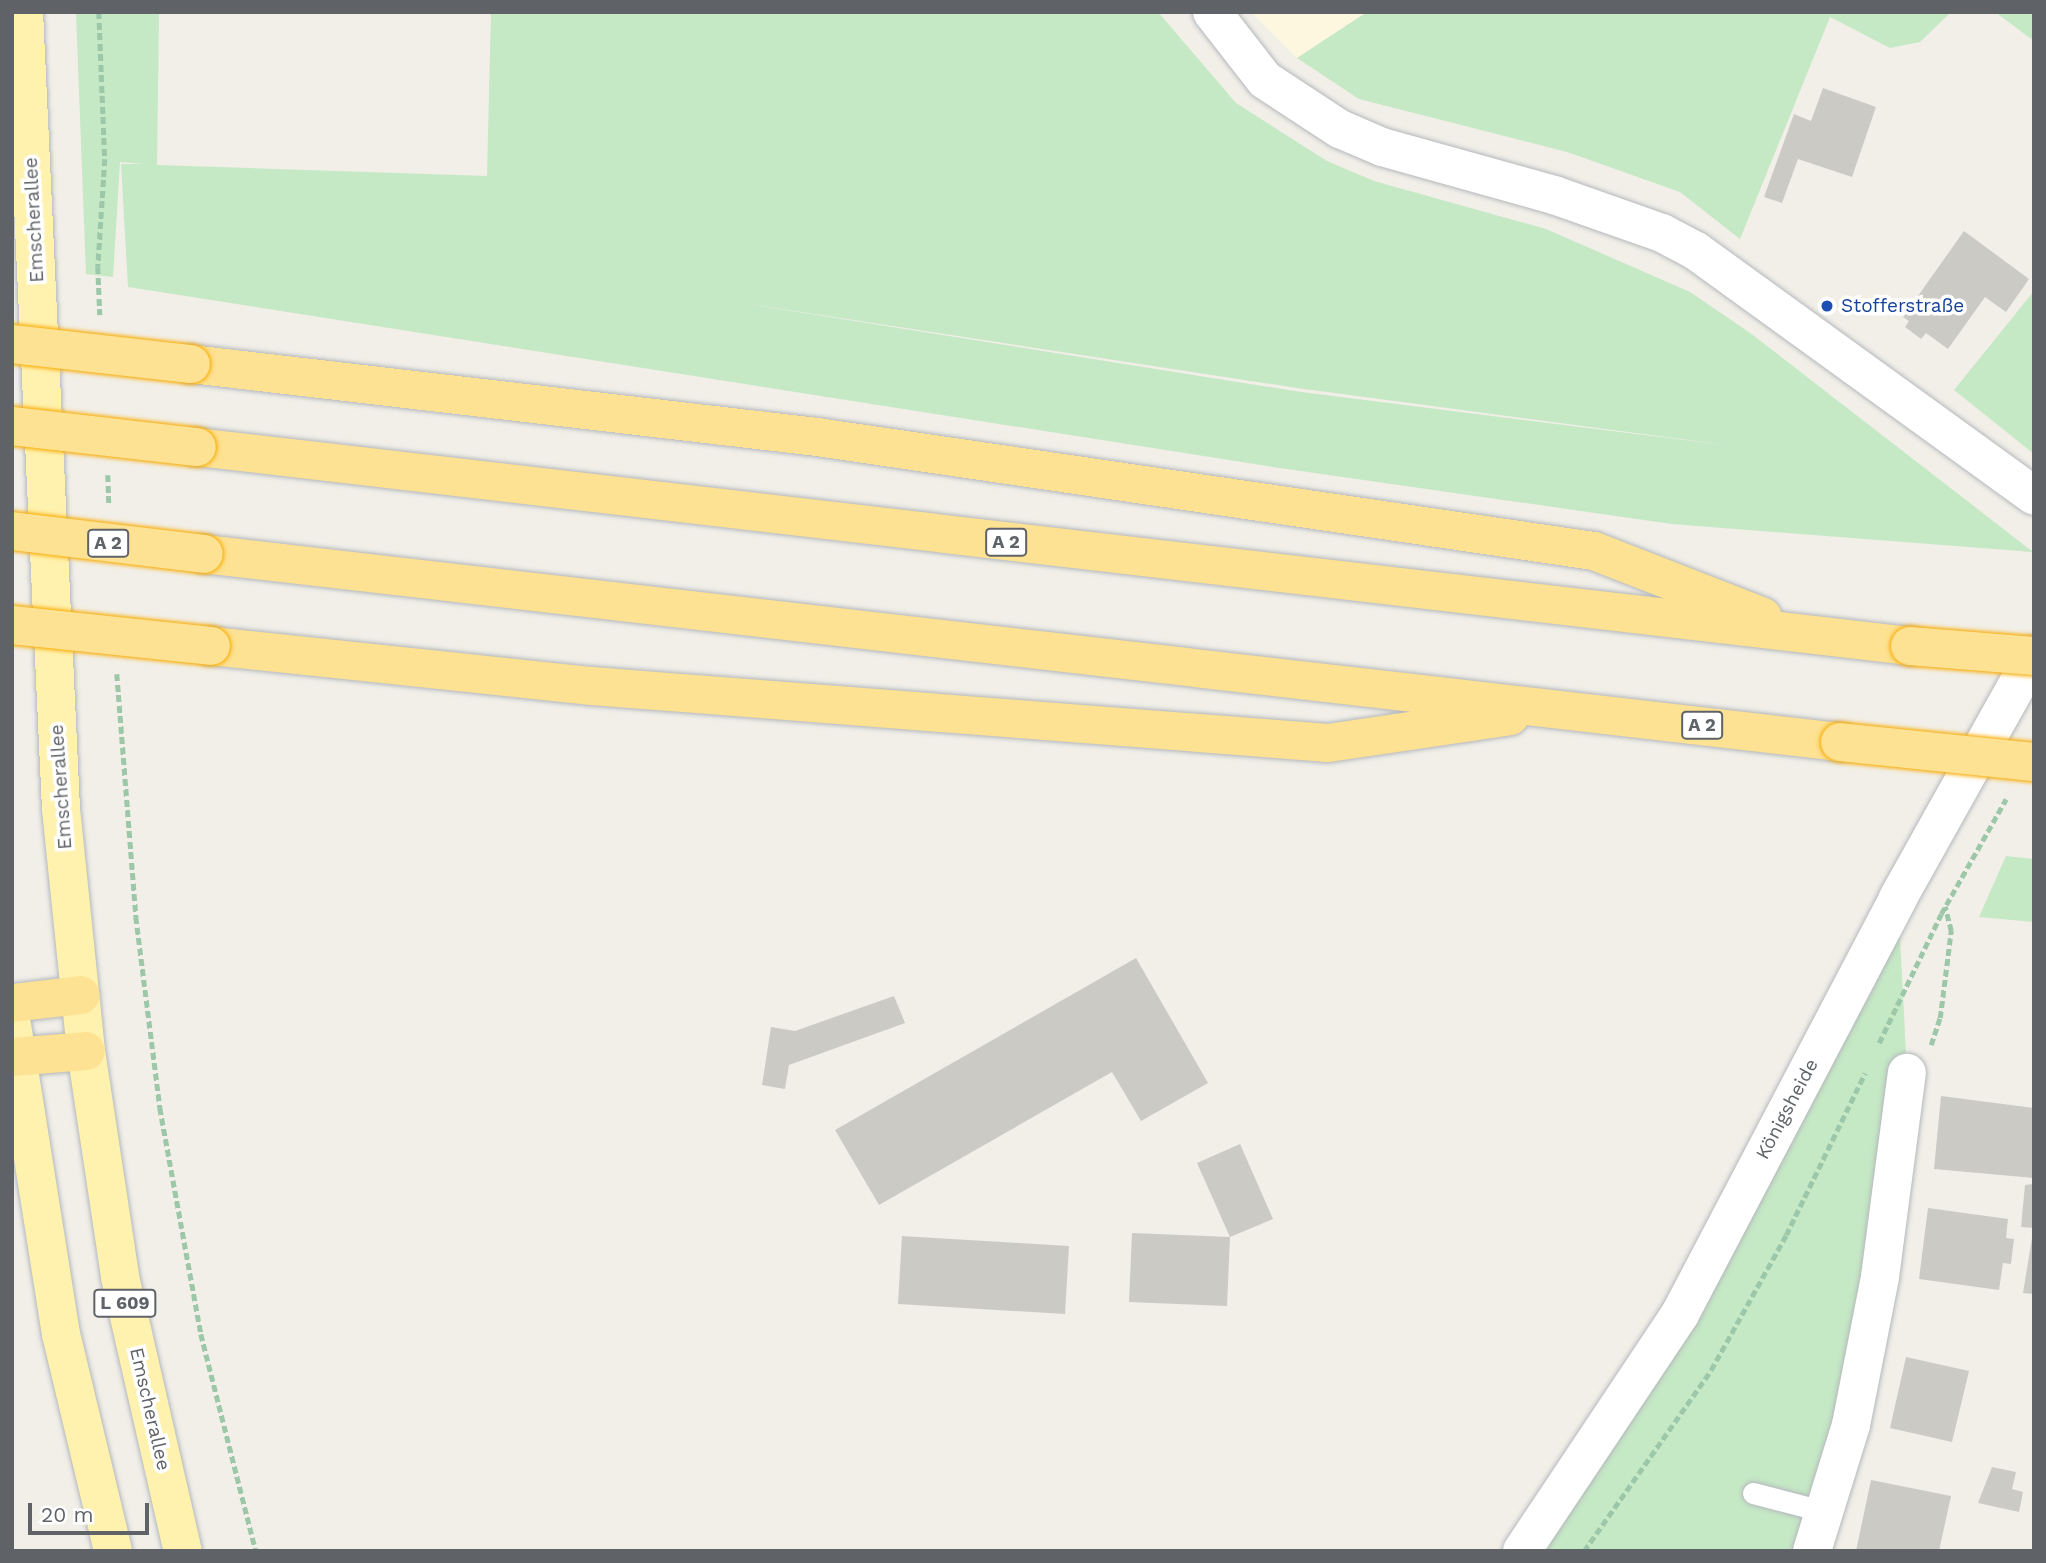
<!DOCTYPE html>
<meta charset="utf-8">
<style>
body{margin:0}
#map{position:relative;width:2046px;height:1563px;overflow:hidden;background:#f1efe8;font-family:"Work Sans",sans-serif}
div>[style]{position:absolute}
.commercial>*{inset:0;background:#fef7e0}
.green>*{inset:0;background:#c5e8c5}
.building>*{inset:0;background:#cccac5}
.path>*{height:4.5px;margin-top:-2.25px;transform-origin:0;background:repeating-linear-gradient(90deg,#9cc7a9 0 7px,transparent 0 10.5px)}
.roads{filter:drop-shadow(0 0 2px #b5b8bc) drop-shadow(0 0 2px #b5b8bc)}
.lane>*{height:21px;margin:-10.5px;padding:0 10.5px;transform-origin:10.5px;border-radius:10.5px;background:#fff}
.street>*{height:38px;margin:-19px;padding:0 19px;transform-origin:19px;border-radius:19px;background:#fff}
.secondary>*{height:38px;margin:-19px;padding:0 19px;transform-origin:19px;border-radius:19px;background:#fff}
.primary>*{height:38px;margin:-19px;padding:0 19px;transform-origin:19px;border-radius:19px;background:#fff2af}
.highway>*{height:38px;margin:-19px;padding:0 19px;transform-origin:19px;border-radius:19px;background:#fde293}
.bridges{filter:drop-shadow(0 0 2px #f9ab00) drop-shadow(0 0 2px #f9ab00)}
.highway-bridge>*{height:38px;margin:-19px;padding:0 19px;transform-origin:19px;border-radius:19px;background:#fde293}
.dots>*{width:19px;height:19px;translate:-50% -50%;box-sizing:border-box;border:4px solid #fff;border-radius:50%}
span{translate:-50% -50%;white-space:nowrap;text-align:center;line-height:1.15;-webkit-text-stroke:7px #fff;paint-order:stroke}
.shield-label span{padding:2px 5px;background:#fff;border:2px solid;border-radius:5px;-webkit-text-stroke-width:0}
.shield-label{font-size:18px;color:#5f6368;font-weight:700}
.street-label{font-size:19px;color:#5f6368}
.transit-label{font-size:19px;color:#164399}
.left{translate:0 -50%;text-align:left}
.frame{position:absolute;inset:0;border:14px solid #5f6368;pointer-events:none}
.scale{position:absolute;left:28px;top:1503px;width:121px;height:32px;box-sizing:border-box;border:4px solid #5f6368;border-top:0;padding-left:9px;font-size:21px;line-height:24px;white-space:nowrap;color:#5f6368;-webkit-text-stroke:5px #fff;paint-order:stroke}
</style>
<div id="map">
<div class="commercial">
<i style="clip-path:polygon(1251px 12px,1367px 12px,1297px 58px)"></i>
</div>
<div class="green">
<i style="clip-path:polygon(evenodd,76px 12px,159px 12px,157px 165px,487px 176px,491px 12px,1158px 12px,1236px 103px,1327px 161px,1374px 181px,1546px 229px,1690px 292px,1753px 335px,2033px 552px,1672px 524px,1273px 467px,128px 287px,121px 164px,143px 164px,120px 162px,113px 277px,86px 274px,76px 12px,729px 301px,1297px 388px,1741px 447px,1301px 392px,729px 301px)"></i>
<i style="clip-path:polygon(1367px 12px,1951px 12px,1920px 42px,1890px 48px,1830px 17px,1740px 239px,1680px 192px,1567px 152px,1359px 99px,1297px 58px)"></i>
<i style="clip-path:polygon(1995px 12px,2034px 12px,2034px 41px)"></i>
<i style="clip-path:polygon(2034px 291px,2034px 454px,1954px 390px)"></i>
<i style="clip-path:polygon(2006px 856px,2034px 859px,2034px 922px,1979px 917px)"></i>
<i style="clip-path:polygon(1898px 898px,1907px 1073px,1812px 1551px,1522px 1551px)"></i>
</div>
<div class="building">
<i style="clip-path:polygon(1823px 88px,1876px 107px,1852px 177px,1798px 159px,1782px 203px,1764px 197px,1794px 114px,1811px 121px)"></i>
<i style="clip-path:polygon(1964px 231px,2029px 279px,2006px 312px,1985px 297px,1948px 349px,1926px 333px,1921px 339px,1905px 327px,1909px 321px,1903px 317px)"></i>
<i style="clip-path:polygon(1136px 958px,1208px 1083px,1141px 1121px,1112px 1072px,879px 1205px,835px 1130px)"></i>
<i style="clip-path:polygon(894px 996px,905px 1023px,789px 1065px,785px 1089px,762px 1085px,771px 1027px,795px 1031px)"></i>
<i style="clip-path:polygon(1941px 1096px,2034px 1108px,2034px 1178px,1934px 1169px)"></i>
<i style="clip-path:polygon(1240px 1144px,1273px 1219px,1230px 1237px,1197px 1163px)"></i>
<i style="clip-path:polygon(2034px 1184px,2034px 1228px,2021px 1227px,2025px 1185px)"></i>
<i style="clip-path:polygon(1928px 1208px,2008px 1219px,2006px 1238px,2014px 1239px,2011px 1264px,2003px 1263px,1999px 1290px,1919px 1279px)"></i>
<i style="clip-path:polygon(1132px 1233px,1230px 1237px,1227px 1306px,1129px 1302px)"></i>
<i style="clip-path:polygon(902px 1236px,1069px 1246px,1065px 1314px,898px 1304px)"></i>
<i style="clip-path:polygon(2032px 1238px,2034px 1238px,2034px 1294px,2023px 1293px)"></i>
<i style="clip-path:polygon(1906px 1357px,1969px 1371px,1952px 1442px,1890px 1428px)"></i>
<i style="clip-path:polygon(1992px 1467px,2016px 1472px,2012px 1489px,2023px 1492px,2019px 1512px,1978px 1503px)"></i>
<i style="clip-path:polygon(1871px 1480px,1951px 1496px,1939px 1551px,1856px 1551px)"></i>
</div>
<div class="path">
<i style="left:99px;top:12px;width:147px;rotate:87.7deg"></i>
<i style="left:105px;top:159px;width:108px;rotate:93.7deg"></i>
<i style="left:98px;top:267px;width:48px;rotate:87.6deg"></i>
<i style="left:108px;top:475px;width:29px;rotate:88deg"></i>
<i style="left:117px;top:674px;width:244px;rotate:85.5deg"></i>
<i style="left:136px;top:917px;width:193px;rotate:82.8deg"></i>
<i style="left:160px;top:1108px;width:230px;rotate:79.7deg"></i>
<i style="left:201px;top:1334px;width:224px;rotate:75.8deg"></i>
<i style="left:1879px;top:1043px;width:143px;rotate:-64.3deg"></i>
<i style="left:1941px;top:914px;width:132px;rotate:-60.5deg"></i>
<i style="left:1931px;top:1045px;width:28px;rotate:-72deg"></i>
<i style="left:1940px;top:1018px;width:88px;rotate:-82.8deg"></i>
<i style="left:1951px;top:931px;width:25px;rotate:-104deg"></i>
<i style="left:1584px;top:1551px;width:221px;rotate:-54.9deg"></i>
<i style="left:1711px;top:1370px;width:154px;rotate:-60.9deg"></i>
<i style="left:1786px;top:1235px;width:180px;rotate:-64deg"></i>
</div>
<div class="roads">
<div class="lane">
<i style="left:1753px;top:1493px;width:75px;rotate:14.6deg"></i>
</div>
<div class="street">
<i style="left:1212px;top:12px;width:86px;rotate:52.1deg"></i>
<i style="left:1265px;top:80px;width:90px;rotate:33.2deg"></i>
<i style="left:1340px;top:129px;width:46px;rotate:23.2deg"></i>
<i style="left:1382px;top:147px;width:179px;rotate:15.6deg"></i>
<i style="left:1554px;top:195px;width:114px;rotate:19.4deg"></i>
<i style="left:1662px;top:233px;width:38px;rotate:28deg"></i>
<i style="left:1696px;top:251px;width:417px;rotate:35.9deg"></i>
<i style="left:1812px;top:1551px;width:132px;rotate:-72.8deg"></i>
<i style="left:1851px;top:1425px;width:151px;rotate:-78.9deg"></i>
<i style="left:1880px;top:1277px;width:206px;rotate:-82.5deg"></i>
</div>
<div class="secondary">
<i style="left:1522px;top:1551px;width:285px;rotate:-56.3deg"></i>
<i style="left:1680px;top:1314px;width:470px;rotate:-62.3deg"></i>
<i style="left:1898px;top:898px;width:278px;rotate:-60.8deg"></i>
</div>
<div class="primary">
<i style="left:24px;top:12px;width:798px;rotate:87.34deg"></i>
<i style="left:61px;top:809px;width:243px;rotate:84.1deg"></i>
<i style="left:86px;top:1051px;width:229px;rotate:81.4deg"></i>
<i style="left:120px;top:1277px;width:281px;rotate:77.1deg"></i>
<i style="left:12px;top:1025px;width:313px;rotate:81deg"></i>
<i style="left:61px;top:1334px;width:223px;rotate:76.5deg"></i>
</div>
<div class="highway">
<i style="left:191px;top:364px;width:630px;rotate:6.65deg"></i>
<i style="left:817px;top:437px;width:785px;rotate:8.35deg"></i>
<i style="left:1594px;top:551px;width:181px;rotate:21.3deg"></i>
<i style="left:197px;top:447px;width:1725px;rotate:6.63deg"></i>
<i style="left:204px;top:554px;width:1647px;rotate:6.56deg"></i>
<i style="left:211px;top:646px;width:383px;rotate:6deg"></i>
<i style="left:592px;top:686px;width:738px;rotate:4.43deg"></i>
<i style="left:1328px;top:743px;width:184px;rotate:-8.4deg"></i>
<i style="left:12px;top:1003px;width:69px;rotate:-6.6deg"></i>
<i style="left:12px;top:1057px;width:74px;rotate:-4.6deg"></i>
</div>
</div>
<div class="bridges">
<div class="highway-bridge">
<i style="left:12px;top:344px;width:180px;rotate:6.4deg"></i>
<i style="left:12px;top:426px;width:186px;rotate:6.5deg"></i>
<i style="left:12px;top:531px;width:193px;rotate:6.8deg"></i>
<i style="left:12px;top:625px;width:200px;rotate:6deg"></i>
<i style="left:1910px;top:646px;width:124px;rotate:4.6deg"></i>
<i style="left:1840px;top:742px;width:195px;rotate:5.9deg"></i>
</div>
</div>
<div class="dots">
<i style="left:1827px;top:306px;background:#1a4fb4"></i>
</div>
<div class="shield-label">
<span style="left:1006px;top:542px">A 2</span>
<span style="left:108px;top:543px">A 2</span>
<span style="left:1702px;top:725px">A 2</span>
<span style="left:125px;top:1303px">L 609</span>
</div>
<div class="street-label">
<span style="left:34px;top:220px;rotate:-93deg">Emscherallee</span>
<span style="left:61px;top:787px;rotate:-94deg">Emscherallee</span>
<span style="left:1787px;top:1109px;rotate:-62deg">Königsheide</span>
<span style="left:150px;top:1409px;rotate:77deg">Emscherallee</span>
</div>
<div class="transit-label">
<span class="left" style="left:1841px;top:306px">Stofferstraße</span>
</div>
<div class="frame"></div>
<div class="scale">20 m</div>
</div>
